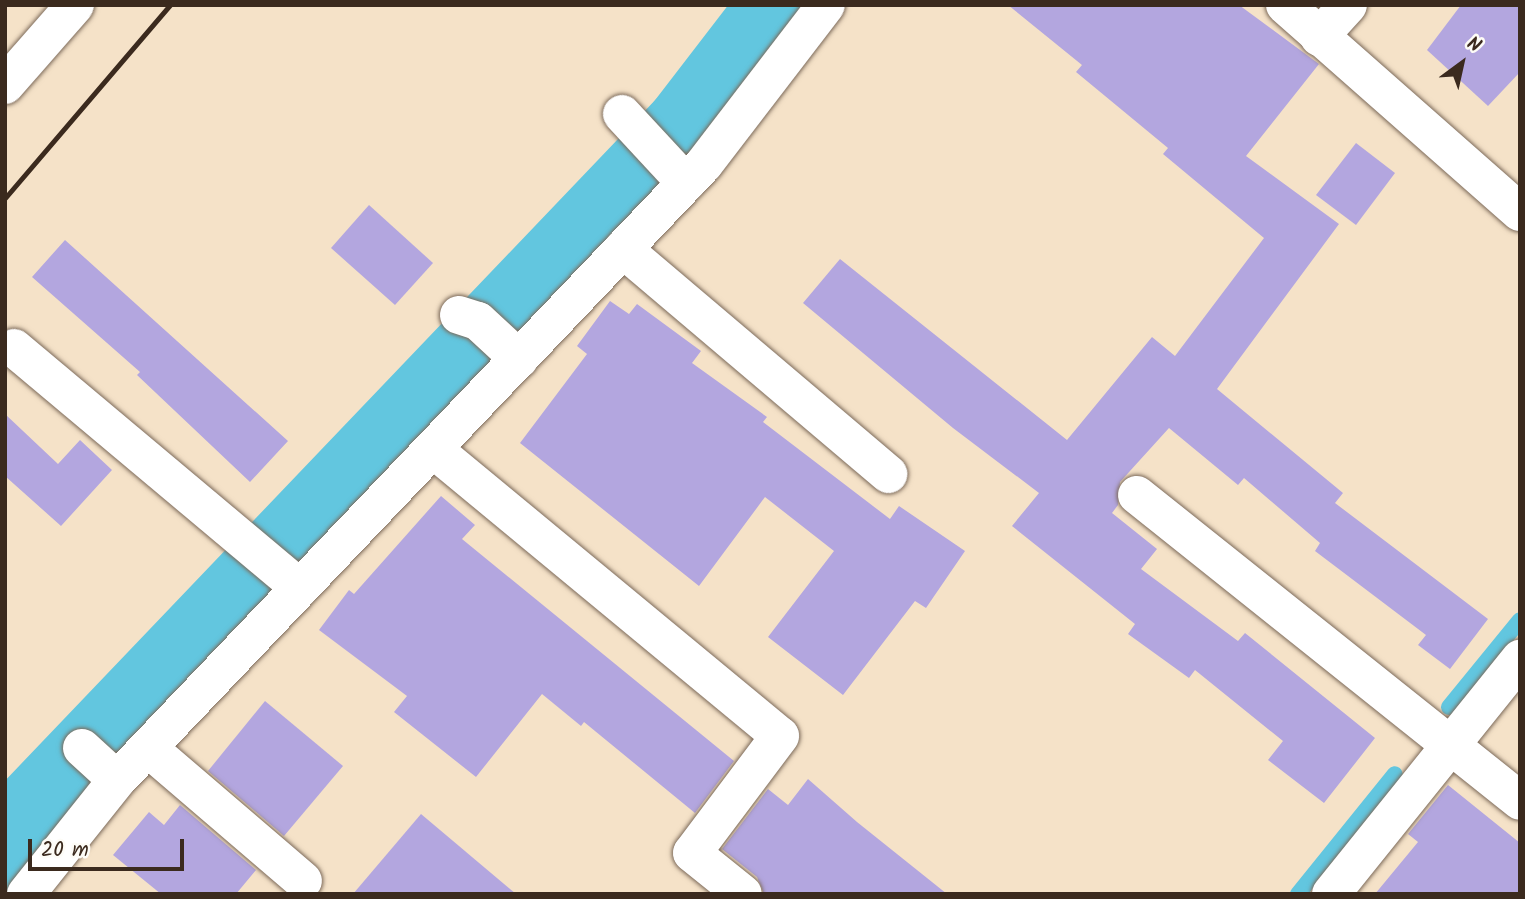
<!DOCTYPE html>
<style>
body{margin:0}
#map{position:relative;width:1525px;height:899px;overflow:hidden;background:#f5e2c8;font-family:Kalam,sans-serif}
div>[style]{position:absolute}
.stream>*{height:16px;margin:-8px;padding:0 8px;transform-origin:8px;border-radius:8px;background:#62c6df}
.river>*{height:93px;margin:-46.5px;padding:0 46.5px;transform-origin:46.5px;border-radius:46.5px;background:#62c6df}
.building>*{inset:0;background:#b3a6df}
.roads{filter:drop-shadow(0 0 2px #7c6a5a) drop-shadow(0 0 2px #7c6a5a)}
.minor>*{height:38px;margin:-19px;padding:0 19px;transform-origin:19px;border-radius:19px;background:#fff}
.rail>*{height:5px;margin:-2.5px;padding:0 2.5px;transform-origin:2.5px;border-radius:2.5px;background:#3b2a1e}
span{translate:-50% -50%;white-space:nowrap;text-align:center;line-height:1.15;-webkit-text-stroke:6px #fdfcf7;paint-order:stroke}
.frame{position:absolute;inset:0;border:7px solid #3b2a1e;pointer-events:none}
.north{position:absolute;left:1427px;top:28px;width:70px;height:70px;-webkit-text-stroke:5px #fdfcf7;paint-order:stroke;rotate:33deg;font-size:19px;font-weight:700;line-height:28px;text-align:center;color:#3b2a1e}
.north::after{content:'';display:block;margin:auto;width:24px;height:32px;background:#3b2a1e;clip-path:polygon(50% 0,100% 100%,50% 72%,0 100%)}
.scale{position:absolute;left:28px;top:839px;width:156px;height:32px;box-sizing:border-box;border:4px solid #3b2a1e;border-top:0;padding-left:9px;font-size:21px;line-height:24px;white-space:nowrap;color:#3b2a1e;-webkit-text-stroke:5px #fdfcf7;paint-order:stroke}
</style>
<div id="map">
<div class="stream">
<i style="left:1449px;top:707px;width:112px;rotate:-50.8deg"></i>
<i style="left:1298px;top:894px;width:154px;rotate:-51.1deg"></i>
</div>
<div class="river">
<i style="left:5px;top:847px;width:990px;rotate:-46.31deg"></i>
<i style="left:689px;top:131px;width:159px;rotate:-52.4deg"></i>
</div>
<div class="building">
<i style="clip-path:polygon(1008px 5px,1239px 5px,1319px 64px,1246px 156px,1339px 224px,1217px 389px,1343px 493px,1335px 503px,1488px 619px,1450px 669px,1418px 645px,1426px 635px,1315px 551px,1320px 543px,1244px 478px,1238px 485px,1169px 428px,1120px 482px,1118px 505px,1112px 513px,1157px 549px,1141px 569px,1238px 641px,1245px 633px,1375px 738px,1324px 803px,1268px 760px,1283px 741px,1195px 670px,1189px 678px,1128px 634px,1135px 624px,1012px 526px,1039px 493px,953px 428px,803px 303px,840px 259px,1067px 440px,1152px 337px,1175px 356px,1264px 238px,1163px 154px,1168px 148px,1076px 72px,1082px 65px)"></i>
<i style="clip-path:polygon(1461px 5px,1520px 5px,1520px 72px,1488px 106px,1427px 50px)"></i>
<i style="clip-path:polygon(1356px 143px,1395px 173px,1356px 225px,1316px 195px)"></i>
<i style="clip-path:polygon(369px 205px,433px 263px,395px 305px,331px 248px)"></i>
<i style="clip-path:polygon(65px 240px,288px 441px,250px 482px,137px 375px,140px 372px,32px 277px)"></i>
<i style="clip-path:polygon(610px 301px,629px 314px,637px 304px,701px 351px,692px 363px,767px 417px,763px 422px,890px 519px,899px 506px,965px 551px,926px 608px,915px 601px,843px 695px,768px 637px,834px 551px,765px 497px,699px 586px,520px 443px,587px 354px,577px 346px)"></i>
<i style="clip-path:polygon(5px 414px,58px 464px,80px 440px,112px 470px,61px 526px,5px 476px)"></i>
<i style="clip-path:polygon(441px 496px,475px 525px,462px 539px,734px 761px,695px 813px,584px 722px,581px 726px,542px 694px,476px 777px,394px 712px,407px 696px,319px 630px,349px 590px,354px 594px)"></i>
<i style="clip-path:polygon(265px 701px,343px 766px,284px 836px,208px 771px)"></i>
<i style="clip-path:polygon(808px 779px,857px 822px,947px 894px,764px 894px,757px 877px,722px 849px,768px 789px,788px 805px)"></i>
<i style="clip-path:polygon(1448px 785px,1520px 843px,1520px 894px,1375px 894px,1418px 842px,1408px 834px)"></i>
<i style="clip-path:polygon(180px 805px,256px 870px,236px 894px,161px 894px,113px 855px,149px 812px,164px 825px)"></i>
<i style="clip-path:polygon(421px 814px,516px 894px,353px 894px)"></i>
</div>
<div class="roads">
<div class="minor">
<i style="left:1285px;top:5px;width:313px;rotate:41.4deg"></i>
<i style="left:1319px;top:37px;width:43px;rotate:-47.8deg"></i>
<i style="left:5px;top:85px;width:106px;rotate:-48.8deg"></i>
<i style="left:622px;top:114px;width:94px;rotate:47.2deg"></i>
<i style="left:623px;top:249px;width:348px;rotate:40.3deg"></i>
<i style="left:459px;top:315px;width:20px;rotate:18deg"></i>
<i style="left:478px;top:321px;width:56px;rotate:42.8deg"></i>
<i style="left:14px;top:348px;width:373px;rotate:40deg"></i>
<i style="left:433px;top:449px;width:450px;rotate:39.6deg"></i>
<i style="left:780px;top:736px;width:146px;rotate:126.9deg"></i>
<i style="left:692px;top:853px;width:65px;rotate:38.8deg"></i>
<i style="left:1137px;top:495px;width:490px;rotate:38.6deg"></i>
<i style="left:82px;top:748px;width:47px;rotate:42.4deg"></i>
<i style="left:148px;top:748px;width:204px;rotate:40.6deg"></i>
<i style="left:26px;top:894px;width:146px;rotate:-51.4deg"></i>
<i style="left:117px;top:780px;width:851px;rotate:-46.38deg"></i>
<i style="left:704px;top:164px;width:200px;rotate:-52.5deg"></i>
<i style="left:1331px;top:894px;width:302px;rotate:-51.2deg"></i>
</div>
</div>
<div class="rail">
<i style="left:5px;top:198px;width:254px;rotate:-49.5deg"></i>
</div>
<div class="frame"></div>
<div class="north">N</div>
<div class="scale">20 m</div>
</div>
